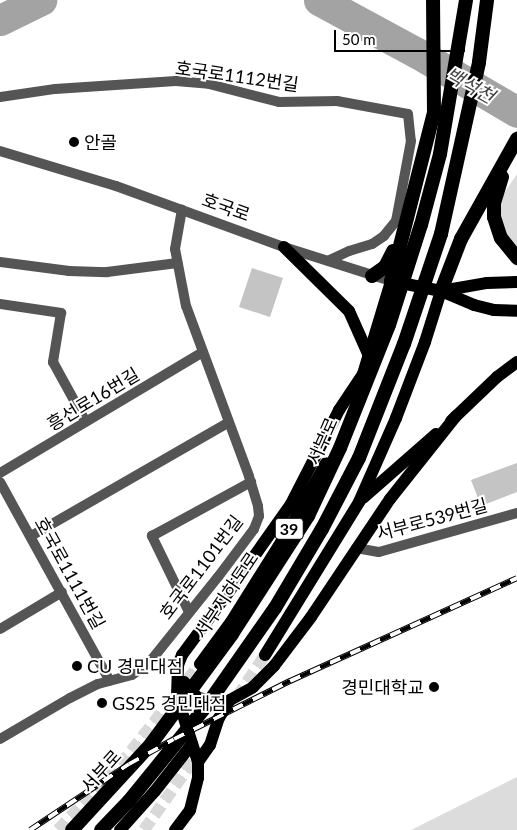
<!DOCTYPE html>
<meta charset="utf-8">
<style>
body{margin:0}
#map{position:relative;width:517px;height:830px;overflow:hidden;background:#fff;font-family:Lato,"Noto Sans KR",sans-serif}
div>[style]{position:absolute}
.green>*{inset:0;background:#dcdcdc}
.river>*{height:31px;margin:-15.5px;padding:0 15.5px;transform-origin:15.5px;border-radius:15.5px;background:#a3a3a3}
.building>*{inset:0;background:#c4c4c4}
.primary-tunnel>*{height:12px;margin-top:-6px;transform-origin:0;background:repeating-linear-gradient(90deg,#d9d9d9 0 12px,transparent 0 18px)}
.minor>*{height:10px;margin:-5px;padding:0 5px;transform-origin:5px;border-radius:5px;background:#555}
.tertiary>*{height:10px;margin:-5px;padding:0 5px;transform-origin:5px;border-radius:5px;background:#555}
.primary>*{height:12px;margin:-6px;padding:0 6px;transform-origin:6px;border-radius:6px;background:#000}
.trunk>*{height:14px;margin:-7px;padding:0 7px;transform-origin:7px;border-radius:7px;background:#000}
.rail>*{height:5.5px;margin-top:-2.75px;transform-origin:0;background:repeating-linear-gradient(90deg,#fff 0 11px,#000 0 22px);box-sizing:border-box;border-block:1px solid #000}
.dots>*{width:14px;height:14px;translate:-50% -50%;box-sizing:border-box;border:2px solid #fff;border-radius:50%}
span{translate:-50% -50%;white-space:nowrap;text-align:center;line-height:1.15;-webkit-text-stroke:4px #fff;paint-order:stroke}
.shield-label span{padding:1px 4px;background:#fff;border:1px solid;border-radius:4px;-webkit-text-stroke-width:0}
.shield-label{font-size:16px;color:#000;font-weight:700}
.street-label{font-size:18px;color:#000}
.poi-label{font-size:18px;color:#000}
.left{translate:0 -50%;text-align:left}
.right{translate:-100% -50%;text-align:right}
.water-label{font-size:19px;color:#444;font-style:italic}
.scale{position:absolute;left:334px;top:30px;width:131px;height:22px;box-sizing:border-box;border:2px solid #000;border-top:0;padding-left:6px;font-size:15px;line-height:18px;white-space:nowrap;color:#000;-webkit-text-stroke:4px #fff;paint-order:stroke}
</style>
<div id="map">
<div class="green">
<i style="clip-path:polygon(517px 174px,517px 247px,496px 224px,500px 199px)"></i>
<i style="clip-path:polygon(517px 777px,517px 830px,411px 830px)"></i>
</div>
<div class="river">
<i style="left:319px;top:0;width:111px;rotate:28.4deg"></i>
<i style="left:417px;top:53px;width:116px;rotate:30.5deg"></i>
<i style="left:0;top:20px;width:46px;rotate:-26deg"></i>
</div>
<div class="building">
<i style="clip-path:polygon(252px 268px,283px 278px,270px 317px,239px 307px)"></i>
<i style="clip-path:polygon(517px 463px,517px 492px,481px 506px,471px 480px)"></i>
</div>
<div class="primary-tunnel">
<i style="left:237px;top:697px;width:50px;rotate:-56.3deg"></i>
<i style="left:58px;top:830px;width:90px;rotate:-46.4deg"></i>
<i style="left:120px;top:765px;width:129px;rotate:-51.6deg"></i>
<i style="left:144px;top:830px;width:100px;rotate:-54.7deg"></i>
</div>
<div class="minor">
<i style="left:0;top:97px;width:56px;rotate:-8.3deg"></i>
<i style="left:55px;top:89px;width:121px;rotate:-3.8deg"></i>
<i style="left:176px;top:81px;width:33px;rotate:5deg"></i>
<i style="left:209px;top:84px;width:72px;rotate:14.4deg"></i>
<i style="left:279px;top:102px;width:58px;rotate:-1deg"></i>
<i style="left:337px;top:101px;width:72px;rotate:10.4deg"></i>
<i style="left:408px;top:114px;width:27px;rotate:84deg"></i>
<i style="left:411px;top:141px;width:81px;rotate:100.6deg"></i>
<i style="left:396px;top:221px;width:19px;rotate:129deg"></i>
<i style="left:384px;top:236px;width:14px;rotate:146deg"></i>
<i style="left:372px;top:244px;width:24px;rotate:163deg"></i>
<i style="left:349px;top:251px;width:23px;rotate:155deg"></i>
<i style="left:0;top:262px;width:70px;rotate:7.4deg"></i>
<i style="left:69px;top:271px;width:38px;rotate:2deg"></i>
<i style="left:107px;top:272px;width:71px;rotate:-7.3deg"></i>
<i style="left:0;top:304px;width:62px;rotate:8.4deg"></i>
<i style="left:61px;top:313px;width:50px;rotate:99.3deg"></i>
<i style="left:53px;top:362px;width:68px;rotate:61.2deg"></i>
<i style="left:0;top:473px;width:236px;rotate:-30.8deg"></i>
<i style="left:0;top:482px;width:227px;rotate:61.1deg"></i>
<i style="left:31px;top:536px;width:228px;rotate:-29.9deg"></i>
<i style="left:356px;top:548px;width:23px;rotate:10deg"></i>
<i style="left:379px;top:552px;width:143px;rotate:-15.8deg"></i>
<i style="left:189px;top:612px;width:85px;rotate:-116deg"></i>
<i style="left:152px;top:536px;width:113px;rotate:-28.6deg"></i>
<i style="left:0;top:629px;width:72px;rotate:-30.8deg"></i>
<i style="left:0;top:739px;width:81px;rotate:-30.4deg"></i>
<i style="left:70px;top:698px;width:31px;rotate:-27deg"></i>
<i style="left:98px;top:684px;width:35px;rotate:-15deg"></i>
<i style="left:132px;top:675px;width:21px;rotate:-35deg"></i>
<i style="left:149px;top:663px;width:110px;rotate:-51.3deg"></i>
<i style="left:218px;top:577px;width:60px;rotate:-53.1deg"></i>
<i style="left:254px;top:529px;width:14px;rotate:-69deg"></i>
<i style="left:259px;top:516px;width:10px;rotate:-96deg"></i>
<i style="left:258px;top:506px;width:31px;rotate:-107deg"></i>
<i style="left:249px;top:476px;width:181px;rotate:-110.3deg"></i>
<i style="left:186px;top:306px;width:58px;rotate:-100.9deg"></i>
<i style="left:175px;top:249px;width:40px;rotate:-80deg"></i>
</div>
<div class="tertiary">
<i style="left:0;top:151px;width:121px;rotate:16.8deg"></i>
<i style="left:116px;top:186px;width:179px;rotate:20deg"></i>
<i style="left:284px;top:247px;width:112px;rotate:17.6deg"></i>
</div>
<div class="primary">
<i style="left:284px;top:247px;width:91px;rotate:44.6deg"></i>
<i style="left:349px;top:311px;width:49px;rotate:66deg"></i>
<i style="left:441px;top:291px;width:47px;rotate:-9.9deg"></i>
<i style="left:487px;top:283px;width:30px;rotate:-2deg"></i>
<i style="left:363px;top:374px;width:97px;rotate:-73.2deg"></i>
<i style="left:391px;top:281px;width:51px;rotate:11.3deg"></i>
<i style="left:441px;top:291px;width:36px;rotate:23deg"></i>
<i style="left:474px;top:305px;width:21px;rotate:14deg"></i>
<i style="left:494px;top:310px;width:23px;rotate:2deg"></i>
<i style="left:451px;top:421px;width:64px;rotate:-43.7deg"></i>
<i style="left:497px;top:377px;width:25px;rotate:-37deg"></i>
<i style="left:363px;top:498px;width:97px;rotate:-41.2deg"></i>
<i style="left:265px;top:655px;width:180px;rotate:-58.4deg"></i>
<i style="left:359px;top:502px;width:92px;rotate:-66.2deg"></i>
<i style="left:396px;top:418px;width:81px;rotate:-69.1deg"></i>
<i style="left:425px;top:342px;width:53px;rotate:-72.6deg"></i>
<i style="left:200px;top:664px;width:52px;rotate:-53.6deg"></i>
<i style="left:231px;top:622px;width:111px;rotate:-57.9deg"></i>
<i style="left:290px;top:528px;width:74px;rotate:-61deg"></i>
<i style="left:184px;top:682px;width:21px;rotate:49deg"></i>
<i style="left:198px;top:698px;width:21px;rotate:11deg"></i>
<i style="left:198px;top:762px;width:69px;rotate:-107.7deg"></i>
<i style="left:177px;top:696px;width:31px;rotate:-88deg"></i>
<i style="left:178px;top:665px;width:11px;rotate:-68deg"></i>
<i style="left:182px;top:655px;width:91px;rotate:-53.5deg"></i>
<i style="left:236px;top:582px;width:95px;rotate:-54.8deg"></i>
<i style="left:291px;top:504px;width:106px;rotate:-62.9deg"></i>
<i style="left:339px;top:410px;width:43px;rotate:-56.3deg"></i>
<i style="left:120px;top:830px;width:52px;rotate:-48.1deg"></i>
<i style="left:155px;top:791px;width:60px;rotate:-51.8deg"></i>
<i style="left:175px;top:830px;width:25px;rotate:-53deg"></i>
<i style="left:190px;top:810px;width:33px;rotate:-76deg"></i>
<i style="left:198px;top:778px;width:16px;rotate:-90deg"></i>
<i style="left:198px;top:762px;width:21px;rotate:-55deg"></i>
<i style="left:210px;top:745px;width:28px;rotate:-72deg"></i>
<i style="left:219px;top:718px;width:21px;rotate:-59deg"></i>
<i style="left:230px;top:700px;width:26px;rotate:-29deg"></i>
<i style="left:253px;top:687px;width:30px;rotate:-45deg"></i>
<i style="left:274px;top:666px;width:61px;rotate:-52.9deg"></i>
<i style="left:311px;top:617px;width:142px;rotate:-56.2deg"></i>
<i style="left:390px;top:499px;width:106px;rotate:-51.5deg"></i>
</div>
<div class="trunk">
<i style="left:502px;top:177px;width:28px;rotate:107deg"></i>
<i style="left:494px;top:204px;width:13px;rotate:90deg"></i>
<i style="left:494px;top:217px;width:22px;rotate:72deg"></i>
<i style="left:501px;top:238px;width:26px;rotate:51deg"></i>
<i style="left:372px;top:276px;width:16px;rotate:-35deg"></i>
<i style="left:385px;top:267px;width:18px;rotate:-63deg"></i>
<i style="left:391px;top:281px;width:174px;rotate:-75.7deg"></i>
<i style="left:434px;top:112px;width:112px;rotate:-90.5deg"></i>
<i style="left:441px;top:291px;width:56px;rotate:-69deg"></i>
<i style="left:461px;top:239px;width:115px;rotate:-60.8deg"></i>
<i style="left:72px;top:830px;width:117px;rotate:-47.4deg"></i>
<i style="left:151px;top:744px;width:137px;rotate:-53.6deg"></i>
<i style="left:232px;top:634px;width:140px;rotate:-57.2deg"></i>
<i style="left:308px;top:516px;width:75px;rotate:-64.8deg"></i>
<i style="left:340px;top:448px;width:132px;rotate:-68.3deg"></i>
<i style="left:389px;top:325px;width:105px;rotate:-72.3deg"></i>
<i style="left:421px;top:225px;width:73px;rotate:-75deg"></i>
<i style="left:440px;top:154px;width:156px;rotate:-80.4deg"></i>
<i style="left:101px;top:830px;width:40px;rotate:-46deg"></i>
<i style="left:129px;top:801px;width:124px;rotate:-50.9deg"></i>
<i style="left:207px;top:705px;width:118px;rotate:-55deg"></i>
<i style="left:275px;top:608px;width:92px;rotate:-59.3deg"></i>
<i style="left:322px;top:529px;width:80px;rotate:-62.5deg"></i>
<i style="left:359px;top:458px;width:123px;rotate:-68.5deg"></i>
<i style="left:404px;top:344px;width:116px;rotate:-71.4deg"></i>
<i style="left:441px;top:234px;width:176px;rotate:-77.5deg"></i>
<i style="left:479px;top:62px;width:63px;rotate:-82.6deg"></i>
</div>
<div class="rail">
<i style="left:30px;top:830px;width:119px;rotate:-33.7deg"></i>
<i style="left:129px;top:764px;width:51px;rotate:-29.1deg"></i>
<i style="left:174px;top:739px;width:130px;rotate:-26.6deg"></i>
<i style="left:290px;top:681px;width:249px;rotate:-24.4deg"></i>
</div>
<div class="dots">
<i style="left:74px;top:142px;background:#000"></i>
<i style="left:77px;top:666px;background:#000"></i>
<i style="left:434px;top:687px;background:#000"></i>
<i style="left:102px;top:703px;background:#000"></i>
</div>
<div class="shield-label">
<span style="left:289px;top:529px">39</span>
</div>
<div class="street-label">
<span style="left:237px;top:76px;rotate:8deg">호국로1112번길</span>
<span style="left:226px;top:207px;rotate:20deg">호국로</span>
<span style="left:93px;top:399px;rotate:-31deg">흥선로16번길</span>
<span style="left:322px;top:441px;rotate:-66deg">서부로</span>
<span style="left:432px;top:519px;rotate:-15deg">서부로539번길</span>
<span style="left:201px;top:567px;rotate:-53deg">호국로1101번길</span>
<span style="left:70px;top:573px;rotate:61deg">호국로1111번길</span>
<span style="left:226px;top:595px;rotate:-56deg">서부지하도로</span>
<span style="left:101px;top:771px;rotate:-48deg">서부로</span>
</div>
<div class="poi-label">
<span class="left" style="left:84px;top:142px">안골</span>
<span class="left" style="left:87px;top:666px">CU 경민대점</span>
<span class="right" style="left:424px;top:687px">경민대학교</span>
<span class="left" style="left:112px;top:703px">GS25 경민대점</span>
</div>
<div class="water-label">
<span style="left:470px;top:85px;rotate:29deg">백석천</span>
</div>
<div class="scale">50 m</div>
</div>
